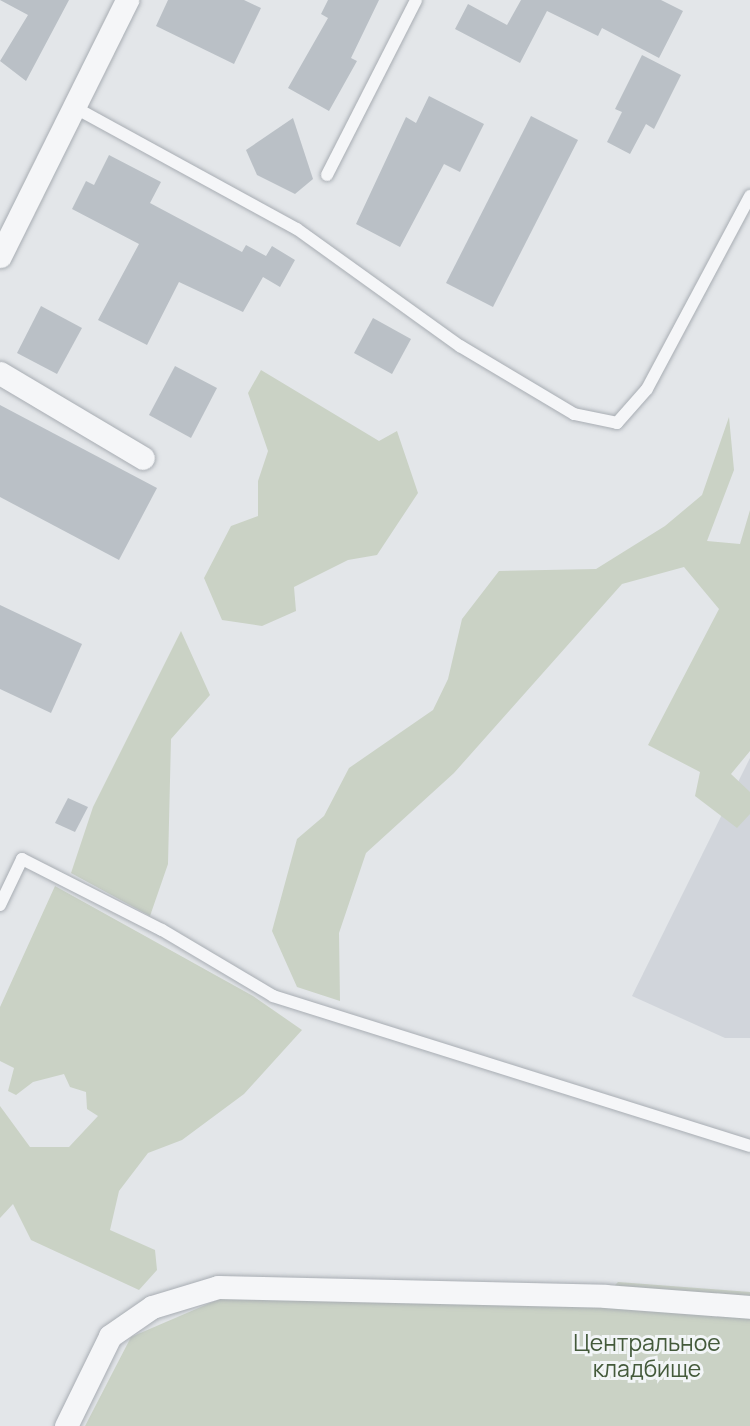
<!DOCTYPE html>
<meta charset="utf-8">
<style>
body{margin:0}
#map{position:relative;width:750px;height:1426px;overflow:hidden;background:#e3e6e9;font-family:Manrope,sans-serif}
div>[style]{position:absolute}
.built>*{inset:0;background:#d1d5db}
.green>*{inset:0;background:#cad2c5}
.building>*{inset:0;background:#bac0c6}
.roads{filter:drop-shadow(0 0 2px #a8adb3) drop-shadow(0 0 2px #a8adb3)}
.service>*{height:12px;margin:-6px;padding:0 6px;transform-origin:6px;border-radius:6px;background:#f5f6f8}
.minor>*{height:23px;margin:-11.5px;padding:0 11.5px;transform-origin:11.5px;border-radius:11.5px;background:#f5f6f8}
span{translate:-50% -50%;white-space:nowrap;text-align:center;line-height:1.15;-webkit-text-stroke:6px #f2f5f7;paint-order:stroke}
.park-label{font-size:23px;color:#445a3b}
</style>
<div id="map">
<div class="built">
<i style="clip-path:polygon(750px 758px,750px 1038px,725px 1038px,632px 996px)"></i>
</div>
<div class="green">
<i style="clip-path:polygon(261px 370px,379px 441px,397px 431px,418px 493px,377px 555px,348px 560px,294px 587px,296px 611px,262px 626px,222px 620px,204px 578px,231px 526px,258px 516px,258px 481px,268px 451px,248px 393px)"></i>
<i style="clip-path:polygon(729px 417px,734px 470px,707px 541px,740px 544px,750px 510px,750px 751px,731px 774px,750px 792px,750px 814px,737px 828px,695px 796px,700px 772px,648px 745px,719px 609px,684px 567px,622px 584px,454px 773px,366px 853px,339px 933px,340px 1001px,297px 987px,272px 931px,297px 839px,324px 816px,349px 768px,433px 710px,448px 679px,462px 619px,499px 571px,596px 569px,665px 526px,702px 495px)"></i>
<i style="clip-path:polygon(181px 631px,210px 695px,171px 739px,168px 864px,150px 916px,71px 873px,93px 807px)"></i>
<i style="clip-path:polygon(55px 886px,253px 996px,302px 1030px,244px 1094px,182px 1140px,148px 1153px,119px 1191px,110px 1230px,155px 1250px,157px 1270px,139px 1290px,31px 1240px,13px 1204px,0 1218px,0 1106px,30px 1147px,69px 1147px,98px 1116px,87px 1109px,86px 1092px,70px 1087px,64px 1074px,33px 1082px,16px 1095px,8px 1091px,14px 1068px,0 1061px,0 1007px)"></i>
<i style="clip-path:polygon(618px 1282px,750px 1292px,750px 1426px,85px 1426px,131px 1337px,224px 1297px,595px 1306px)"></i>
</div>
<div class="building">
<i style="clip-path:polygon(0 0,69px 0,26px 81px,0 61px,28px 15px)"></i>
<i style="clip-path:polygon(168px 0,244px 0,261px 8px,234px 64px,156px 26px)"></i>
<i style="clip-path:polygon(328px 0,379px 0,351px 58px,357px 61px,329px 111px,288px 88px,328px 18px,321px 14px)"></i>
<i style="clip-path:polygon(521px 0,661px 0,683px 11px,659px 58px,602px 28px,598px 36px,547px 11px,520px 63px,455px 29px,468px 4px,507px 25px)"></i>
<i style="clip-path:polygon(642px 55px,681px 75px,654px 129px,646px 124px,630px 154px,607px 142px,622px 112px,615px 109px)"></i>
<i style="clip-path:polygon(429px 96px,484px 124px,460px 172px,444px 164px,400px 247px,356px 224px,406px 117px,416px 123px)"></i>
<i style="clip-path:polygon(531px 116px,578px 140px,493px 307px,446px 283px)"></i>
<i style="clip-path:polygon(293px 118px,313px 179px,295px 194px,257px 175px,246px 150px)"></i>
<i style="clip-path:polygon(109px 155px,161px 182px,150px 203px,242px 252px,246px 245px,266px 256px,272px 246px,295px 260px,280px 287px,263px 277px,243px 312px,179px 282px,147px 345px,98px 320px,139px 244px,72px 209px,86px 181px,94px 185px)"></i>
<i style="clip-path:polygon(41px 306px,82px 328px,57px 374px,17px 353px)"></i>
<i style="clip-path:polygon(373px 318px,411px 339px,392px 374px,354px 353px)"></i>
<i style="clip-path:polygon(175px 366px,217px 388px,191px 438px,149px 415px)"></i>
<i style="clip-path:polygon(0 405px,157px 488px,119px 560px,0 497px)"></i>
<i style="clip-path:polygon(0 605px,82px 644px,51px 713px,0 689px)"></i>
<i style="clip-path:polygon(68px 798px,88px 807px,75px 832px,55px 823px)"></i>
</div>
<div class="roads">
<div class="service">
<i style="left:72px;top:106px;width:256px;rotate:28.7deg"></i>
<i style="left:297px;top:229px;width:201px;rotate:35.7deg"></i>
<i style="left:460px;top:346px;width:133px;rotate:30.8deg"></i>
<i style="left:574px;top:414px;width:44px;rotate:11.8deg"></i>
<i style="left:617px;top:423px;width:45px;rotate:-48.6deg"></i>
<i style="left:647px;top:389px;width:219px;rotate:-61.9deg"></i>
<i style="left:327px;top:175px;width:196px;rotate:-63deg"></i>
<i style="left:0;top:905px;width:51px;rotate:-64.4deg"></i>
<i style="left:22px;top:859px;width:157px;rotate:26.9deg"></i>
<i style="left:162px;top:930px;width:129px;rotate:30.7deg"></i>
<i style="left:273px;top:996px;width:500px;rotate:17.46deg"></i>
</div>
<div class="minor">
<i style="left:0;top:256px;width:286px;rotate:-63.6deg"></i>
<i style="left:0;top:373px;width:166px;rotate:30.7deg"></i>
<i style="left:66px;top:1426px;width:100px;rotate:-63.9deg"></i>
<i style="left:110px;top:1336px;width:51px;rotate:-34.6deg"></i>
<i style="left:152px;top:1307px;width:69px;rotate:-16.9deg"></i>
<i style="left:218px;top:1287px;width:387px;rotate:1.3deg"></i>
<i style="left:605px;top:1296px;width:145px;rotate:4.3deg"></i>
</div>
</div>
<div class="park-label">
<span style="left:647px;top:1355px">Центральное<br>кладбище</span>
</div>
</div>
